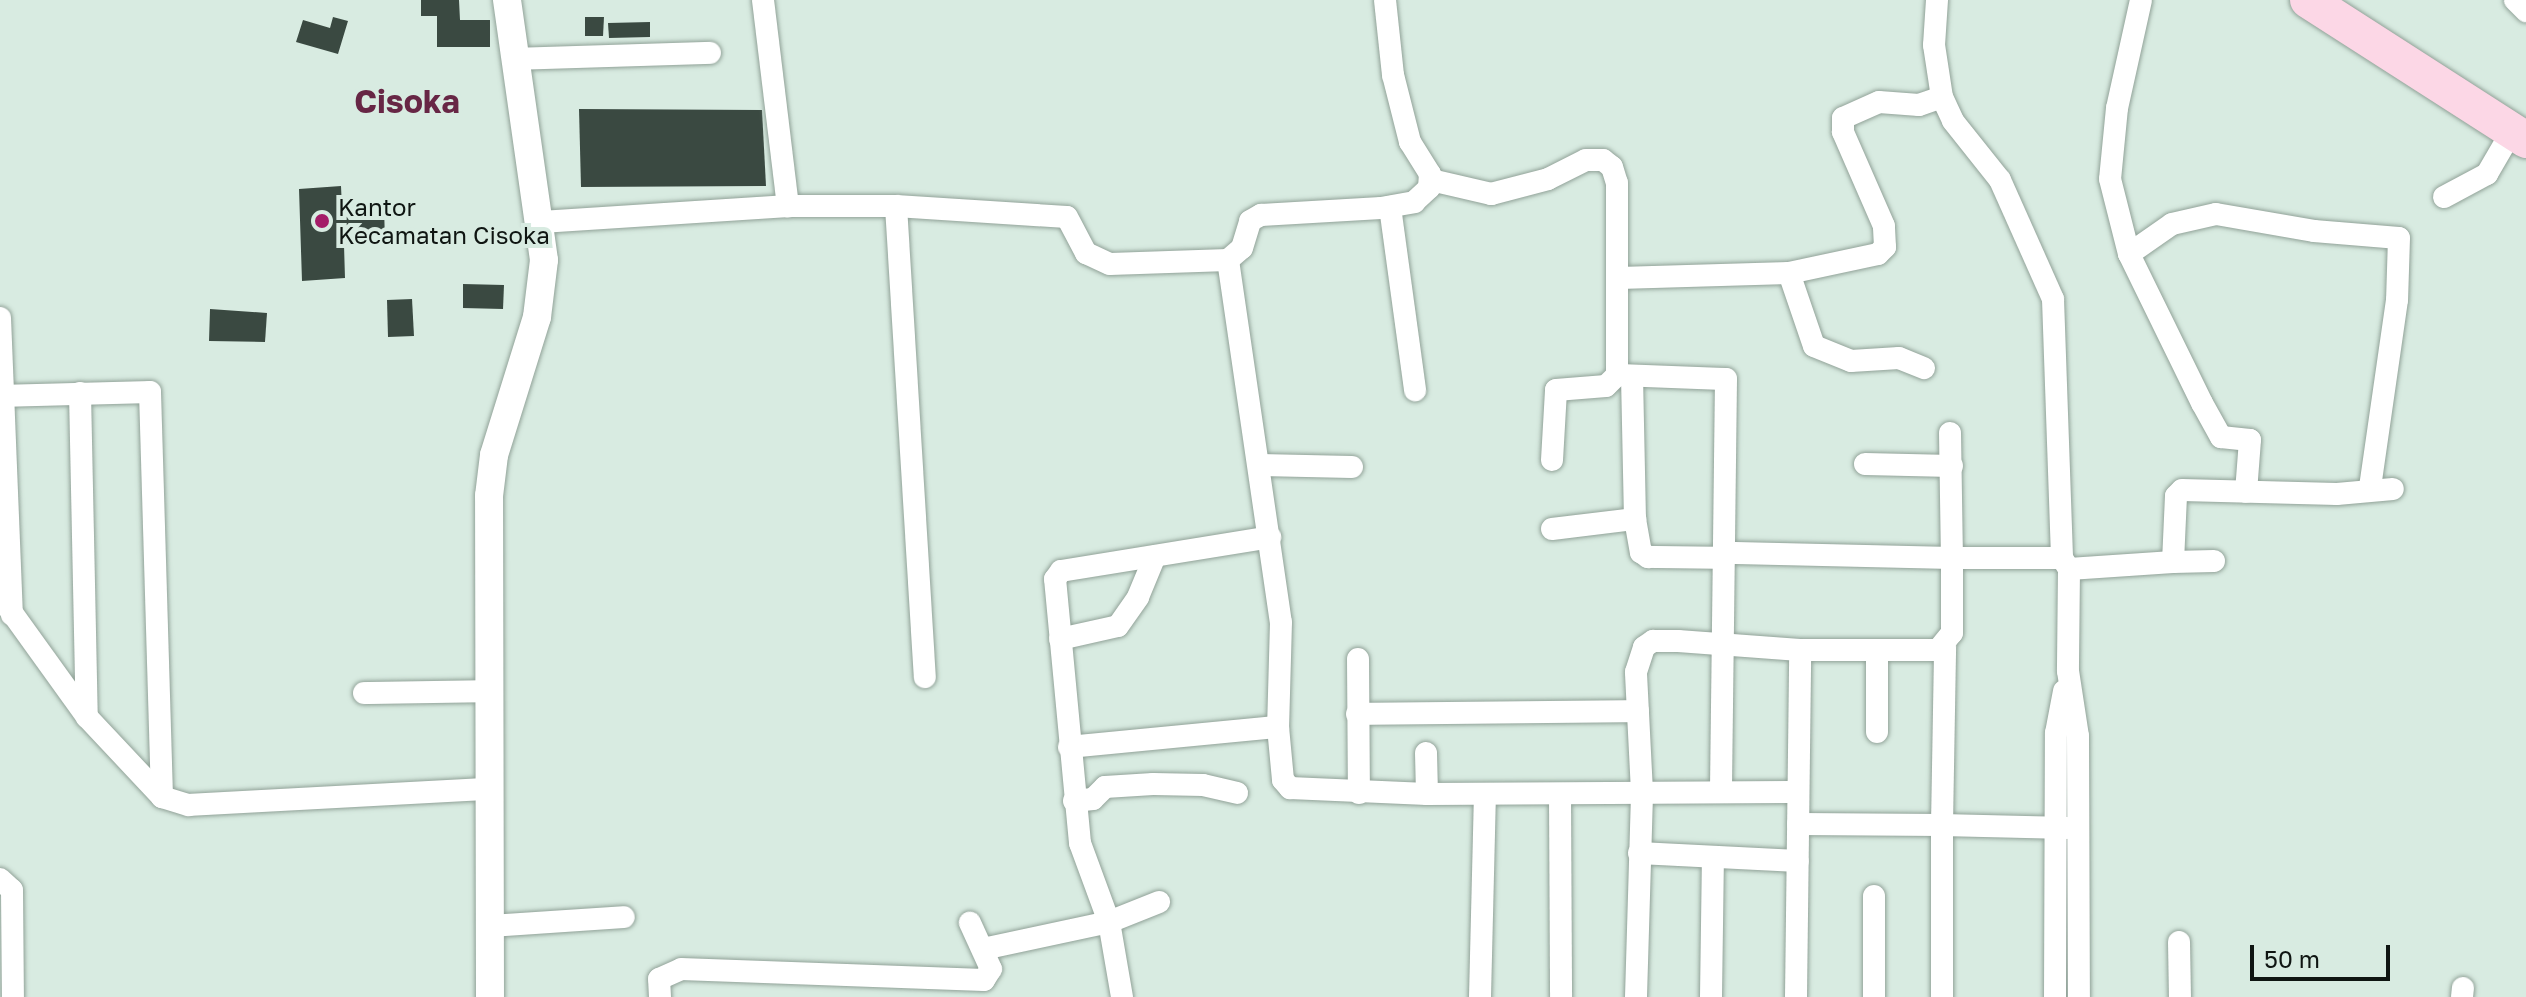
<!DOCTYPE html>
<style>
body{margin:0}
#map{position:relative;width:2526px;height:997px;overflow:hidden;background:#d8ebe1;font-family:"Golos Text",sans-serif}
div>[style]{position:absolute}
.building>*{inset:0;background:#3a4941}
.roads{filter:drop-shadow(0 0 2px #91a298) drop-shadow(0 0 2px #91a298)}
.minor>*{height:22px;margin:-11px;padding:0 11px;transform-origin:11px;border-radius:11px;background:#fff}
.tertiary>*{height:28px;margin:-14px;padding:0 14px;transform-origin:14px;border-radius:14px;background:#fff}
.primary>*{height:36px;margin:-18px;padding:0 18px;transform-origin:18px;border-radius:18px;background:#fcd7e6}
.dots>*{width:22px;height:22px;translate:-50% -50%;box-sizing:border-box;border:4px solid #d8ebe1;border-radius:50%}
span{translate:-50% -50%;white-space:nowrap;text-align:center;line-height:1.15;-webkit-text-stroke:8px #d8ebe1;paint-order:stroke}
.poi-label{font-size:24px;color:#0f1512}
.left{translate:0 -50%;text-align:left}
.district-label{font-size:32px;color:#672645;font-weight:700}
.scale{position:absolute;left:2250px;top:945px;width:140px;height:36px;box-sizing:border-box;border:4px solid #0f1512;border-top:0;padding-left:10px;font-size:24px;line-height:28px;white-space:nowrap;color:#0f1512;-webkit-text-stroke:6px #d8ebe1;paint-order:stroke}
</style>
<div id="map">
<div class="building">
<i style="clip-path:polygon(421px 0,459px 0,460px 20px,490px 20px,490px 47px,437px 47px,437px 16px,421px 16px)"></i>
<i style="clip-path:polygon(333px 17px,348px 21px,338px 54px,296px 42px,303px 20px,330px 28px)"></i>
<i style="clip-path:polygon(585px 17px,604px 17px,603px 36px,585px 36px)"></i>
<i style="clip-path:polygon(650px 22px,650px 37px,609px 38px,608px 23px)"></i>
<i style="clip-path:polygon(579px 109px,762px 110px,766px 186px,581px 187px)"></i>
<i style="clip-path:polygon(341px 186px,342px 208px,384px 205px,385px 243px,344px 245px,345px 278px,302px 281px,299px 189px)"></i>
<i style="clip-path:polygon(463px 284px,504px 285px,503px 309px,463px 308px)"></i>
<i style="clip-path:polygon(412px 299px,414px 336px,388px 337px,387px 300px)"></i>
<i style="clip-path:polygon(210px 309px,267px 313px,265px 342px,209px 341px)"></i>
</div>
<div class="roads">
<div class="minor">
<i style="left:763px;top:0;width:208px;rotate:83.1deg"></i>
<i style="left:1937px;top:0;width:45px;rotate:93.8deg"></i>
<i style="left:1934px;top:45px;width:53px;rotate:81.3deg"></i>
<i style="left:1942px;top:97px;width:26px;rotate:65deg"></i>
<i style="left:1953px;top:121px;width:75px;rotate:51.5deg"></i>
<i style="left:2000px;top:180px;width:130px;rotate:66deg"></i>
<i style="left:2053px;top:299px;width:259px;rotate:88deg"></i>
<i style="left:2062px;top:558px;width:13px;rotate:58deg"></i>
<i style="left:2069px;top:569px;width:102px;rotate:90.6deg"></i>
<i style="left:2068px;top:671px;width:66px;rotate:81.3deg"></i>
<i style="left:2078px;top:736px;width:261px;rotate:89.8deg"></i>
<i style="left:2141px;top:0;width:111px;rotate:102.5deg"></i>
<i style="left:2117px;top:108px;width:71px;rotate:95.6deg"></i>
<i style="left:2110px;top:179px;width:77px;rotate:75.8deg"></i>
<i style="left:2129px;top:254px;width:166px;rotate:63.9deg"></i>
<i style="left:2202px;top:403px;width:39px;rotate:61deg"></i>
<i style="left:2221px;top:437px;width:29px;rotate:6deg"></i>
<i style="left:2250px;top:440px;width:52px;rotate:94.4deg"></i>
<i style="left:2515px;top:0;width:16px;rotate:45deg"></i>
<i style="left:515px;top:59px;width:195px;rotate:-1.8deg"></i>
<i style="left:1431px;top:180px;width:62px;rotate:13.1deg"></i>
<i style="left:1491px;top:194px;width:59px;rotate:-14.7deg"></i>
<i style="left:1548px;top:179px;width:42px;rotate:-26.6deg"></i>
<i style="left:1586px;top:160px;width:17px"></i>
<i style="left:1603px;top:160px;width:11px;rotate:38deg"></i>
<i style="left:1612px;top:167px;width:17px;rotate:73deg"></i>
<i style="left:1617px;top:183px;width:192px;rotate:90deg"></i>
<i style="left:1617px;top:375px;width:109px;rotate:2.1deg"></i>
<i style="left:1726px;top:379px;width:413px;rotate:90.7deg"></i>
<i style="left:2444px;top:197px;width:49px;rotate:-28.1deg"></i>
<i style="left:2487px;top:174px;width:50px;rotate:-59.8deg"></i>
<i style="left:896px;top:206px;width:472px;rotate:86.5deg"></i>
<i style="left:1390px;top:207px;width:185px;rotate:82.2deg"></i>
<i style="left:541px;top:222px;width:248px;rotate:-3.7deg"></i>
<i style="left:788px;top:206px;width:108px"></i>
<i style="left:896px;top:206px;width:171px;rotate:3.7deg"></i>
<i style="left:1067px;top:217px;width:41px;rotate:62.2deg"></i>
<i style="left:1086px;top:253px;width:26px;rotate:25deg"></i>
<i style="left:1110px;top:264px;width:118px;rotate:-1.9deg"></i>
<i style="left:1228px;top:260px;width:366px;rotate:81.7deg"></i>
<i style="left:1281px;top:622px;width:105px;rotate:91.6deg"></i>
<i style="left:1278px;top:727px;width:53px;rotate:84.6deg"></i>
<i style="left:1283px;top:780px;width:11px;rotate:49deg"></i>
<i style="left:1290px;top:788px;width:137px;rotate:2.5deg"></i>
<i style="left:1427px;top:794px;width:369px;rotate:-0.3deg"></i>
<i style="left:2129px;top:254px;width:52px;rotate:-34.9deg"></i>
<i style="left:2172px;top:224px;width:45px;rotate:-12.8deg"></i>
<i style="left:2216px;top:214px;width:99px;rotate:9.8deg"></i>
<i style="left:2314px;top:231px;width:85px;rotate:4.7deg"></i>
<i style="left:2399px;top:238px;width:62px;rotate:91.8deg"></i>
<i style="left:2397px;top:300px;width:190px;rotate:98.2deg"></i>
<i style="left:1228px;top:260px;width:18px;rotate:-41deg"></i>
<i style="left:1242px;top:248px;width:28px;rotate:-73deg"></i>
<i style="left:1250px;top:221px;width:13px;rotate:-29deg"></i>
<i style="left:1261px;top:215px;width:120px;rotate:-3.3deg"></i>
<i style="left:1381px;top:208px;width:34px;rotate:-10deg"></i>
<i style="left:1414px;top:202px;width:21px;rotate:-43deg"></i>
<i style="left:1429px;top:188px;width:14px;rotate:-86deg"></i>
<i style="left:1430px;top:174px;width:38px;rotate:-122deg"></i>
<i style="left:1410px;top:142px;width:69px;rotate:-104.2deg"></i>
<i style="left:1393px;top:75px;width:75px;rotate:-96.1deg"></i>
<i style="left:1789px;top:273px;width:77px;rotate:71.1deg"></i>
<i style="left:1814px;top:346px;width:40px;rotate:22deg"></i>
<i style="left:1851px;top:361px;width:48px;rotate:-3.6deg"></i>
<i style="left:1899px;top:358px;width:27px;rotate:22deg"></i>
<i style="left:1619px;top:278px;width:170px;rotate:-1.7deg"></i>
<i style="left:1789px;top:273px;width:91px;rotate:-12.1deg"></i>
<i style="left:1878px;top:254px;width:10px;rotate:-45deg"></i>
<i style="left:1885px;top:247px;width:21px;rotate:-93deg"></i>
<i style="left:1884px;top:226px;width:103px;rotate:-113.6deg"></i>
<i style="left:1843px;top:132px;width:14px;rotate:-90deg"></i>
<i style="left:1843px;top:118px;width:39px;rotate:-24deg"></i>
<i style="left:1879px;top:102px;width:40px;rotate:4.3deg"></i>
<i style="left:1919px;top:105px;width:24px;rotate:-19deg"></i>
<i style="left:0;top:318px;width:297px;rotate:87.7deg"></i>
<i style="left:1632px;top:376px;width:143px;rotate:88.8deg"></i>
<i style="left:1635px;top:519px;width:34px;rotate:80deg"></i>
<i style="left:1641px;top:552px;width:9px;rotate:36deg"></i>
<i style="left:1648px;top:557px;width:77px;rotate:0.7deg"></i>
<i style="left:80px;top:393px;width:324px;rotate:88.8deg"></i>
<i style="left:0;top:396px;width:150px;rotate:-1.5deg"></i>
<i style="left:150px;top:392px;width:405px;rotate:88.3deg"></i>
<i style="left:1950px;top:433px;width:125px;rotate:89.1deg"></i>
<i style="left:1952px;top:558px;width:110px"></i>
<i style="left:1552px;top:460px;width:70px;rotate:-86.7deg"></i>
<i style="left:1556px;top:390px;width:50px;rotate:-4.6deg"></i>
<i style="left:1606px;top:386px;width:16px;rotate:-45deg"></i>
<i style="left:1865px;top:464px;width:87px;rotate:1.3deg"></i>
<i style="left:1260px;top:465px;width:92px;rotate:1.2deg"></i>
<i style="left:1552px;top:529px;width:84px;rotate:-6.9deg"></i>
<i style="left:2173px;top:562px;width:41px;rotate:-1.4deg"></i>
<i style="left:2069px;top:569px;width:104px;rotate:-3.9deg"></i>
<i style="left:2173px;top:562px;width:66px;rotate:-87.4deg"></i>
<i style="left:2176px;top:496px;width:8px;rotate:-45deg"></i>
<i style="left:2182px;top:490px;width:155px;rotate:1.5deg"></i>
<i style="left:2337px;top:494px;width:56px;rotate:-5.1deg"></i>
<i style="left:0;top:596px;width:149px;rotate:54.3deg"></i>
<i style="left:87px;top:717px;width:110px;rotate:46.8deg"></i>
<i style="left:162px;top:797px;width:28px;rotate:17deg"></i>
<i style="left:189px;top:805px;width:299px;rotate:-3.1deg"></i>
<i style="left:1060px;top:639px;width:59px;rotate:-12.6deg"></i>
<i style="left:1118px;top:626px;width:35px;rotate:-55deg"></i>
<i style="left:1138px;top:597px;width:44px;rotate:-67.5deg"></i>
<i style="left:1358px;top:659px;width:134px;rotate:89.6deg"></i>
<i style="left:364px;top:693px;width:123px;rotate:-0.9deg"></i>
<i style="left:1357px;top:714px;width:281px;rotate:-0.6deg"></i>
<i style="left:1877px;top:732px;width:82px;rotate:-90deg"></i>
<i style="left:1069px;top:747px;width:210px;rotate:-5.5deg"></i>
<i style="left:1426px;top:753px;width:41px;rotate:88.6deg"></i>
<i style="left:1560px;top:795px;width:202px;rotate:89.7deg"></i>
<i style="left:1074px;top:801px;width:19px;rotate:-6deg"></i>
<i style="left:1093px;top:799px;width:17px;rotate:-45deg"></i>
<i style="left:1105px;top:787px;width:48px;rotate:-3.6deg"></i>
<i style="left:1153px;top:784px;width:50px;rotate:1.1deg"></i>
<i style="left:1203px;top:785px;width:35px;rotate:13deg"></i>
<i style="left:1798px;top:824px;width:144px;rotate:0.4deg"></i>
<i style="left:1942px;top:825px;width:178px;rotate:-89deg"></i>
<i style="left:1639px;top:853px;width:159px;rotate:2.9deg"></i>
<i style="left:0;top:879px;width:16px;rotate:43deg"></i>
<i style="left:12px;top:890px;width:107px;rotate:89.5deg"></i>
<i style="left:490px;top:926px;width:134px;rotate:-3.8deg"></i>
<i style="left:2179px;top:942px;width:55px;rotate:89deg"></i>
<i style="left:983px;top:949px;width:129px;rotate:-12.1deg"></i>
<i style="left:1109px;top:922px;width:54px;rotate:-21.8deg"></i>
<i style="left:660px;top:997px;width:18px;rotate:-93deg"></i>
<i style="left:659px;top:979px;width:24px;rotate:-24deg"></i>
<i style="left:681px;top:969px;width:303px;rotate:2.1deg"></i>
<i style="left:984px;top:980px;width:13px;rotate:-58deg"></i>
<i style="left:991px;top:969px;width:51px;rotate:-114.5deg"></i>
<i style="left:1122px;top:997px;width:76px;rotate:-99.8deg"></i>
<i style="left:1109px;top:922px;width:84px;rotate:-110.2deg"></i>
<i style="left:1080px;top:843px;width:265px;rotate:-95.4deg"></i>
<i style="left:1055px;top:579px;width:10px;rotate:-53deg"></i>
<i style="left:1061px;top:571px;width:212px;rotate:-9.2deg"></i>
<i style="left:1480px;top:997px;width:202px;rotate:-88.6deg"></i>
<i style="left:1636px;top:997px;width:205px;rotate:-88.3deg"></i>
<i style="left:1642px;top:792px;width:120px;rotate:-92.9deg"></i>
<i style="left:1636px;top:672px;width:26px;rotate:-72deg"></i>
<i style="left:1644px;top:647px;width:11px;rotate:-34deg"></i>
<i style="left:1653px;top:641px;width:25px"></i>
<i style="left:1678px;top:641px;width:122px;rotate:4.2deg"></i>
<i style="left:1800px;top:650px;width:138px"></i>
<i style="left:1938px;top:650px;width:22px;rotate:-51deg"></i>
<i style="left:1952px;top:633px;width:75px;rotate:-90deg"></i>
<i style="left:1952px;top:558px;width:227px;rotate:-178.7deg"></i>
<i style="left:1711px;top:997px;width:138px;rotate:-89.2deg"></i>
<i style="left:1796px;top:997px;width:347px;rotate:-89.3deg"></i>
<i style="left:1874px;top:997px;width:101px;rotate:-90deg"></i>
<i style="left:1942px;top:997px;width:172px;rotate:-90deg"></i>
<i style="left:1942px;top:825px;width:125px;rotate:1.4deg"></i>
<i style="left:2055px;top:997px;width:264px;rotate:-89.8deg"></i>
<i style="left:2056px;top:733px;width:43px;rotate:-79.2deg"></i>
<i style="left:2462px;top:997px;width:9px;rotate:-84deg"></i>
</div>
<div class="tertiary">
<i style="left:490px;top:997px;width:501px;rotate:-90.11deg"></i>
<i style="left:489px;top:496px;width:41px;rotate:-83deg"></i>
<i style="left:494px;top:455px;width:145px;rotate:-72.7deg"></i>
<i style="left:537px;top:317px;width:57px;rotate:-83deg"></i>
<i style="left:544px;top:260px;width:263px;rotate:-98.1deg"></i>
</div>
<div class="primary">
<i style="left:2308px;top:0;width:259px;rotate:32.7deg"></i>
</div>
</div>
<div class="dots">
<i style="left:322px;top:221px;background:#a41d68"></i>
</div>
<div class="poi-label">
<span class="left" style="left:338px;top:221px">Kantor<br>Kecamatan Cisoka</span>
</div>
<div class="district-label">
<span style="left:407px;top:101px">Cisoka</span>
</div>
<div class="scale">50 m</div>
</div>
